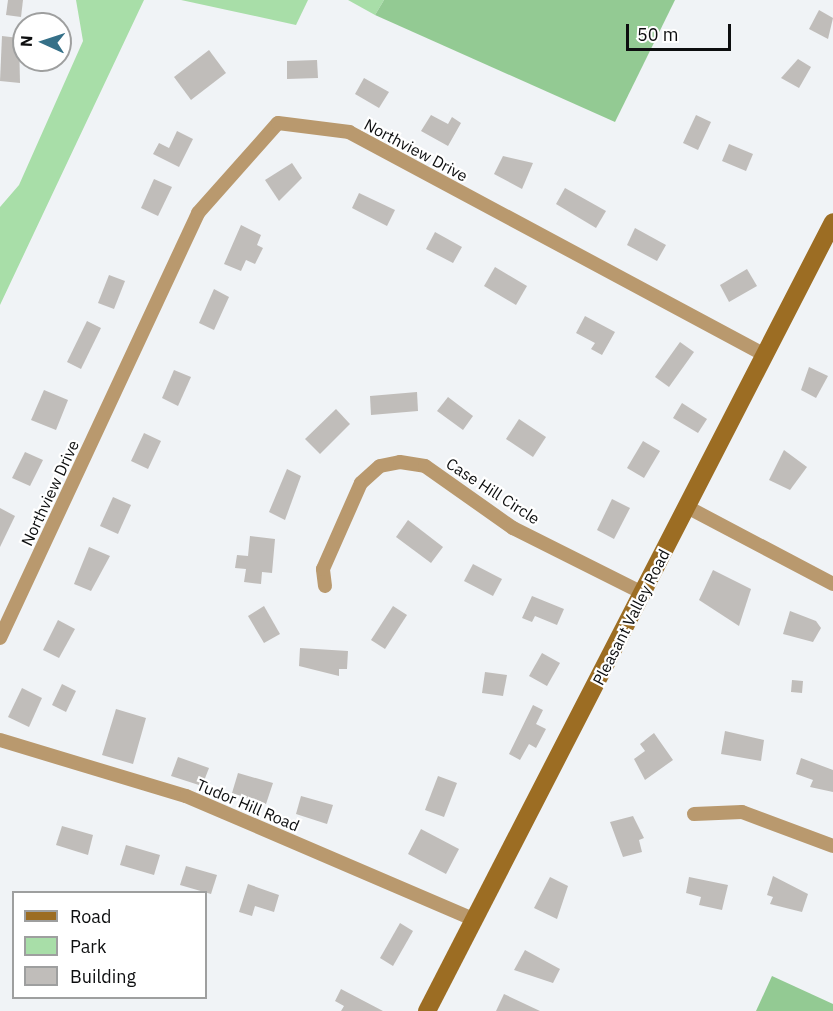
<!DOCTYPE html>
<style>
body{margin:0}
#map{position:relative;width:833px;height:1011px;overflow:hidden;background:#f0f3f6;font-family:"IBM Plex Sans",sans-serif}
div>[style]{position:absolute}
.green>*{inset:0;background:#a8dea8}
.forest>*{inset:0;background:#93ca93}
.building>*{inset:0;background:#c0bdba}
.street>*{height:14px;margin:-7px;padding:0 7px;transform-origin:7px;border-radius:7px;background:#b9996e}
.secondary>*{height:18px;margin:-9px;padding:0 9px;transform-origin:9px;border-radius:9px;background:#9c6d23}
span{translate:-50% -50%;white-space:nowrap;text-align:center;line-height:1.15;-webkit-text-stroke:4.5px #fff;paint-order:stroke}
.street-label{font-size:16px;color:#0d0e0f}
.legend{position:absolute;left:12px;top:891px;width:195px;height:108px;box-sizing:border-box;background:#fff;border:2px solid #9e9f9f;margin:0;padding:8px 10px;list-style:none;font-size:18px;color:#0d0e0f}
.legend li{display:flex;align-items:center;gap:12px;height:30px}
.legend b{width:30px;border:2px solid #9e9f9f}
.north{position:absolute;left:12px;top:12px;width:60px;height:60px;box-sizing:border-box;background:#fff;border:2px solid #9e9f9f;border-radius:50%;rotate:273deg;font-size:16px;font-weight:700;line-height:24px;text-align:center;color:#0d0e0f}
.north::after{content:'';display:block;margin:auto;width:21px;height:27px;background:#357088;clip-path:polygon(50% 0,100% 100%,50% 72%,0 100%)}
.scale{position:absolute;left:626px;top:24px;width:105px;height:27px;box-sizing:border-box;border:3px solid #0d0e0f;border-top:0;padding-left:8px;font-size:18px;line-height:21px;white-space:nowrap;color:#0d0e0f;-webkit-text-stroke:4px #fff;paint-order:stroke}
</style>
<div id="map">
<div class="green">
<i style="clip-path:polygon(76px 0,144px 0,0 305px,0 207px,19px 185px,83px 41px)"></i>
<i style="clip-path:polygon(181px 0,308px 0,296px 25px)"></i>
<i style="clip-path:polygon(348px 0,384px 0,375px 15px)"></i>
</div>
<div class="forest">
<i style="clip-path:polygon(384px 0,675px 0,615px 122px,375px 15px)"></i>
<i style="clip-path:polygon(772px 976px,833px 1004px,833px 1011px,756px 1011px)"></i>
</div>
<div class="building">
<i style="clip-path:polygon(8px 0,23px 0,21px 17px,6px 15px)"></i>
<i style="clip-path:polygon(819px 10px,833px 18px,828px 39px,809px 29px)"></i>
<i style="clip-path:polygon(2px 36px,19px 38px,20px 83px,0 81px)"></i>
<i style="clip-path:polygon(209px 50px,226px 73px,191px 100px,174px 77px)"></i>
<i style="clip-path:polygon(798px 59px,811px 67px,799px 88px,781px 78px)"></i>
<i style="clip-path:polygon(317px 60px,318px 78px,287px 79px,287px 61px)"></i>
<i style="clip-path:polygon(364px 78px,389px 92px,379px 108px,355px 94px)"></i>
<i style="clip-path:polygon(431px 115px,448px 124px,452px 117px,461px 123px,448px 146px,421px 131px)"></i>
<i style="clip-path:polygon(696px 115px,711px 122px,698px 150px,683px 143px)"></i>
<i style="clip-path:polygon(177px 131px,193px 139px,179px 167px,153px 154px,159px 143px,169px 148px)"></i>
<i style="clip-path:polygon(729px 144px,753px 154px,746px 171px,722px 161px)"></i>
<i style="clip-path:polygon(503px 156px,533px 163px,522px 189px,494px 174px)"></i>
<i style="clip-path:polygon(292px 163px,302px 178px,279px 201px,265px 180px)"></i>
<i style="clip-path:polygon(154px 179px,172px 187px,158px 216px,141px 208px)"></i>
<i style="clip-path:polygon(565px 188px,606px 211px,596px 228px,556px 204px)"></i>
<i style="clip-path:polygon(359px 193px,395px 210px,387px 226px,352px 208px)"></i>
<i style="clip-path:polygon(241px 225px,261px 235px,257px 245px,263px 248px,255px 264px,246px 260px,241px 271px,224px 264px)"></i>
<i style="clip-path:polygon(635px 228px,666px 245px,657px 261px,627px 245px)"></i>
<i style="clip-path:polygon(435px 232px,462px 247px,453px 263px,426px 249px)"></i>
<i style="clip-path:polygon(495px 267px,527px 286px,516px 305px,484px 286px)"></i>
<i style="clip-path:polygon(747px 269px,757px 286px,729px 302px,720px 285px)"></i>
<i style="clip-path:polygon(109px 275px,125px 281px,114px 309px,98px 303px)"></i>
<i style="clip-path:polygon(214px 289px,229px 297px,214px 330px,199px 323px)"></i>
<i style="clip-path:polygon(585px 316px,615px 332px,602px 355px,591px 349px,595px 343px,576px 333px)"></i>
<i style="clip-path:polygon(87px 321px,101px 328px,81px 369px,67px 362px)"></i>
<i style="clip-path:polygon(680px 342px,694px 352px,669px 387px,655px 377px)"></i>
<i style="clip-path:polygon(809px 367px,828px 376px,816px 398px,801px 390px)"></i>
<i style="clip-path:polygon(174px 370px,191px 377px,178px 406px,162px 398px)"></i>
<i style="clip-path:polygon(44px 390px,68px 400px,56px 430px,31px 420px)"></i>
<i style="clip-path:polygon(417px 392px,418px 411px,371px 415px,370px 396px)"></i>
<i style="clip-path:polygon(448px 397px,473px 416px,463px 430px,437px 411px)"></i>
<i style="clip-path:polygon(682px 403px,707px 419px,698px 433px,673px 418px)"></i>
<i style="clip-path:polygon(336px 409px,350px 424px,320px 454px,305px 439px)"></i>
<i style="clip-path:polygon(519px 419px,546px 437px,533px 457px,506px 439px)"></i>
<i style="clip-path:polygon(144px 433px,161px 441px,148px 469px,131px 461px)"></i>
<i style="clip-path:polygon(643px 441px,660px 451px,644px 478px,627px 468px)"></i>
<i style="clip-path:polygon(784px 450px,807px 467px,790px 490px,769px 480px)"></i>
<i style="clip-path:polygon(25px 452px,43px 460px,30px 486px,12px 478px)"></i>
<i style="clip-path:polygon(287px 469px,301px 476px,285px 520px,269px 512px)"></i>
<i style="clip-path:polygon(113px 497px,131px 505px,118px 534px,100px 526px)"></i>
<i style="clip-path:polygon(612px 499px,630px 508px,614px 539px,597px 530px)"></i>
<i style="clip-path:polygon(0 508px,15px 516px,0 547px)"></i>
<i style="clip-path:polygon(408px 520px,443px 547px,431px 563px,396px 537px)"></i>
<i style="clip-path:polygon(250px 536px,275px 539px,272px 573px,262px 572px,261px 584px,244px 582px,246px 569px,235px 568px,237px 555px,248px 556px)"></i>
<i style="clip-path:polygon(89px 547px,110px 556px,91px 591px,74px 584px)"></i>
<i style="clip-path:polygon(473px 564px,502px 579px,493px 596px,464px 581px)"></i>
<i style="clip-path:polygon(713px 570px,751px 589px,739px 626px,699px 600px)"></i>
<i style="clip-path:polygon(532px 596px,564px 609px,557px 625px,535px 616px,532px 622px,522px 618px)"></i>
<i style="clip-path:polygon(264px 606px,280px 634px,264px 643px,248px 616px)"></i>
<i style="clip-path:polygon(393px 606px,407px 615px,385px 649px,371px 640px)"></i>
<i style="clip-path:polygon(790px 611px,816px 621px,821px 628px,813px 642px,783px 634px)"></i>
<i style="clip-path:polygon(58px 620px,75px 629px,59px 658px,43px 650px)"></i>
<i style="clip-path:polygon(300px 648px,348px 651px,347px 669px,339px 669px,339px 676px,299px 666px)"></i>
<i style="clip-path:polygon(542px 653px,560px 663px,547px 686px,529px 676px)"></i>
<i style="clip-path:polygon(485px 672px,507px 675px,503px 696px,482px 693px)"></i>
<i style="clip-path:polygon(792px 680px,803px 681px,802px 693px,791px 692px)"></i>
<i style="clip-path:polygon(62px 684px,76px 691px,66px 712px,52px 705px)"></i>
<i style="clip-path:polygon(22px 688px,42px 698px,29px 727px,8px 717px)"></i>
<i style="clip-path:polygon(533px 705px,543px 710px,536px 724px,546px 729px,536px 748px,529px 744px,520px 760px,509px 754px)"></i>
<i style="clip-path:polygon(116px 709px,146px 718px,133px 764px,102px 755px)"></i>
<i style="clip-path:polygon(725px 731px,764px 740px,761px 761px,721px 754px)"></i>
<i style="clip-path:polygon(654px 733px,673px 760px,645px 780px,634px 759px,645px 751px,640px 744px)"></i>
<i style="clip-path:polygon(178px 757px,209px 768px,202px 786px,171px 776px)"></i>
<i style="clip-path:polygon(801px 758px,833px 770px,833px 792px,810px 787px,813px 780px,796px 774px)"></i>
<i style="clip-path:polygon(238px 773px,273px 783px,266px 804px,232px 793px)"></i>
<i style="clip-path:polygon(438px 776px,457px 783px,444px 817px,425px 810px)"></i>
<i style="clip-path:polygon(301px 796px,333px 805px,327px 824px,296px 814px)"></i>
<i style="clip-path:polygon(633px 816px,644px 838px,639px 840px,642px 852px,623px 857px,610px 822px)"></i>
<i style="clip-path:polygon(62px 826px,93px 835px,88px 855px,56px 845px)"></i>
<i style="clip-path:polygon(421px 829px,459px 849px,446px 874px,408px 854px)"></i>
<i style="clip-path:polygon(126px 845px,160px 855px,154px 875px,120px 865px)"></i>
<i style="clip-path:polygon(186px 866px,217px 875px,211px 894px,180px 885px)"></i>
<i style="clip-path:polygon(773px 876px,808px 894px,802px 912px,770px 904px,773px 897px,767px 895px)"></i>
<i style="clip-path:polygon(550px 877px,568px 886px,557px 919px,534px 908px)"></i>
<i style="clip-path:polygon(689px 877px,728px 885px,722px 910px,699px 905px,701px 897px,686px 893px)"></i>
<i style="clip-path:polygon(248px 884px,279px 895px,274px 912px,255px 906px,252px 916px,239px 912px)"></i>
<i style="clip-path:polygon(400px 923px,413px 931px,393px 966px,380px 958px)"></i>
<i style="clip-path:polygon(525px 950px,560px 969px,553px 983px,514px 970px)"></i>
<i style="clip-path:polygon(341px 989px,383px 1011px,341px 1011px,344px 1006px,335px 1001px)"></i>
<i style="clip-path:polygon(504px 994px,540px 1011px,496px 1011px)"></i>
</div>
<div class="street">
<i style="left:689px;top:508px;width:163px;rotate:27.8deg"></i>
<i style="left:325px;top:586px;width:17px;rotate:-97deg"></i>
<i style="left:323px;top:569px;width:94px;rotate:-66.2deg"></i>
<i style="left:361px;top:483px;width:25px;rotate:-42deg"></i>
<i style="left:380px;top:466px;width:20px;rotate:-11deg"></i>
<i style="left:400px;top:462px;width:25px;rotate:9deg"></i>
<i style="left:425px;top:466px;width:108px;rotate:35.2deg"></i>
<i style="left:513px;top:528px;width:145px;rotate:26.6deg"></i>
<i style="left:0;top:638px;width:469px;rotate:-65deg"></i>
<i style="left:198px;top:213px;width:120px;rotate:-48.4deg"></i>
<i style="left:278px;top:123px;width:72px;rotate:7.2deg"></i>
<i style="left:349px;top:132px;width:473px;rotate:28.2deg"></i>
<i style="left:0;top:740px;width:194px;rotate:16.8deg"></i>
<i style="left:186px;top:796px;width:314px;rotate:23.2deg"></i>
<i style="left:694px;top:814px;width:48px;rotate:-2.4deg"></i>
<i style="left:742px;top:812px;width:97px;rotate:20.5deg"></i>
</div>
<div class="secondary">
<i style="left:427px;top:1011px;width:887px;rotate:-62.77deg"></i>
</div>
<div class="street-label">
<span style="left:416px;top:150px;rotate:28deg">Northview Drive</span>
<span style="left:493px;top:491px;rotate:33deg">Case Hill Circle</span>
<span style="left:50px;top:493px;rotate:-65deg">Northview Drive</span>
<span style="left:631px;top:617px;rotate:-63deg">Pleasant Valley Road</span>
<span style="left:248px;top:805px;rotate:23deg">Tudor Hill Road</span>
</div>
<ul class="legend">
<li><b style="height:8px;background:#9c6d23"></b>Road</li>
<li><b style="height:16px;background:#a8dea8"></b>Park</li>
<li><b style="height:16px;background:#c0bdba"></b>Building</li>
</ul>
<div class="north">N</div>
<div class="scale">50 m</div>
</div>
